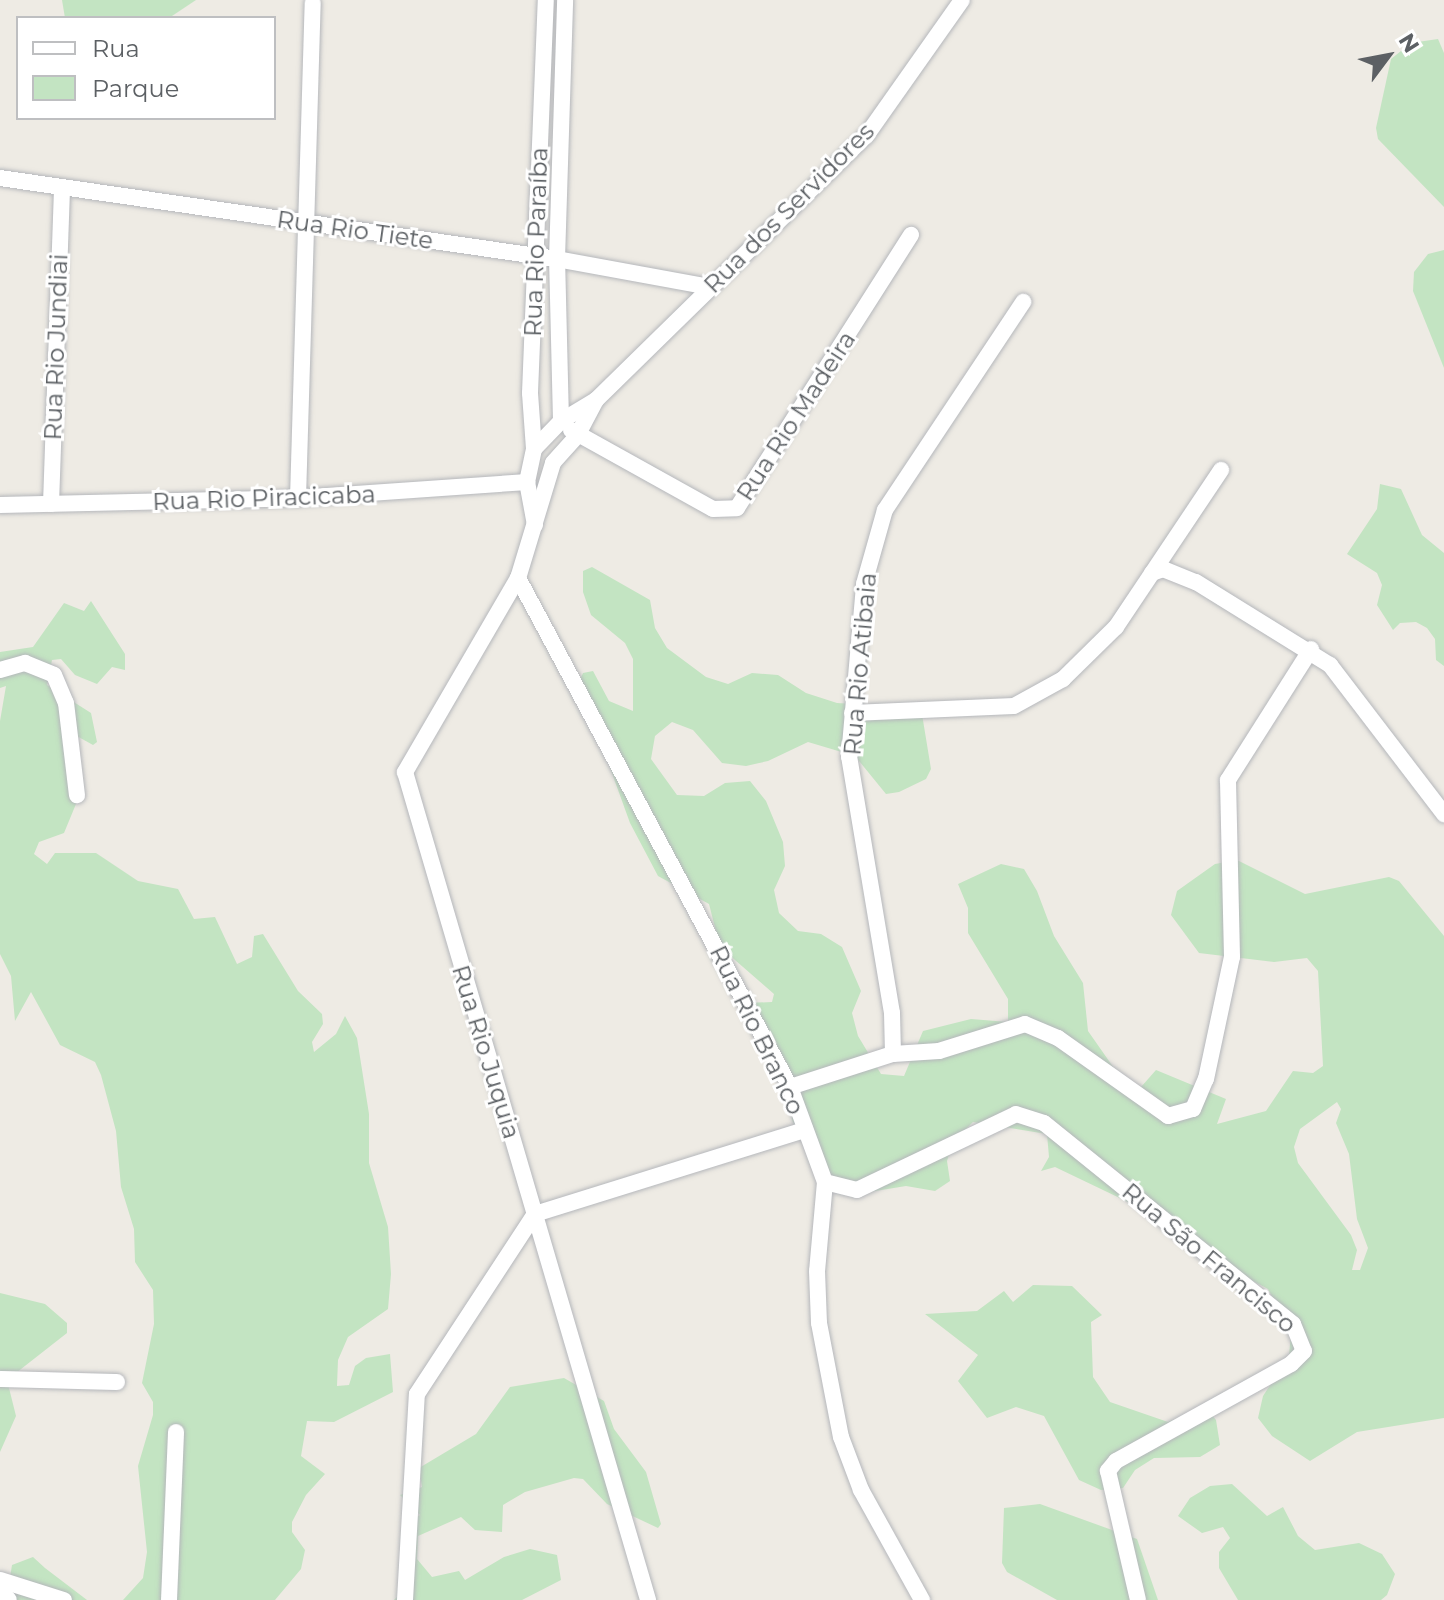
<!DOCTYPE html>
<meta charset="utf-8">
<style>
body{margin:0}
#map{position:relative;width:1444px;height:1600px;overflow:hidden;background:#eeebe4;font-family:Montserrat,sans-serif}
div>[style]{position:absolute}
.green>*{inset:0;background:#c3e4c2}
.roads{filter:drop-shadow(0 0 2px #b5b7bb) drop-shadow(0 0 2px #b5b7bb)}
.minor>*{height:16px;margin:-8px;padding:0 8px;transform-origin:8px;border-radius:8px;background:#fff}
span{translate:-50% -50%;white-space:nowrap;text-align:center;line-height:1.15;-webkit-text-stroke:6px #fff;paint-order:stroke}
.street-label{font-size:24px;color:#5c6064}
.legend{position:absolute;left:16px;top:16px;width:260px;height:104px;box-sizing:border-box;background:#fff;border:2px solid #bebfc1;margin:0;padding:10px 14px;list-style:none;font-size:24px;color:#5c6064}
.legend li{display:flex;align-items:center;gap:16px;height:40px}
.legend b{width:40px;border:2px solid #bebfc1}
.north{position:absolute;left:1348px;top:16px;width:80px;height:80px;-webkit-text-stroke:6px #fff;paint-order:stroke;rotate:58deg;font-size:22px;font-weight:700;line-height:32px;text-align:center;color:#5c6064}
.north::after{content:'';display:block;margin:auto;width:28px;height:36px;background:#5c6064;clip-path:polygon(50% 0,100% 100%,50% 72%,0 100%)}
</style>
<div id="map">
<div class="green">
<i style="clip-path:polygon(62px 0,196px 0,169px 18px,65px 18px)"></i>
<i style="clip-path:polygon(1438px 39px,1444px 53px,1444px 207px,1378px 139px,1376px 128px,1391px 59px,1411px 43px)"></i>
<i style="clip-path:polygon(1444px 250px,1444px 368px,1413px 291px,1414px 272px,1428px 254px)"></i>
<i style="clip-path:polygon(1380px 484px,1401px 489px,1422px 535px,1444px 553px,1444px 666px,1436px 660px,1435px 639px,1427px 628px,1416px 622px,1400px 623px,1393px 630px,1377px 605px,1382px 585px,1377px 573px,1347px 554px,1377px 509px)"></i>
<i style="clip-path:polygon(evenodd,592px 567px,650px 600px,655px 628px,667px 648px,706px 677px,728px 684px,752px 673px,778px 675px,806px 693px,837px 703px,921px 708px,931px 769px,926px 779px,899px 792px,886px 794px,855px 756px,808px 742px,768px 761px,746px 766px,722px 763px,693px 730px,672px 722px,655px 736px,651px 759px,677px 795px,704px 796px,725px 783px,750px 781px,766px 801px,783px 842px,785px 866px,774px 890px,779px 913px,798px 931px,821px 934px,842px 947px,861px 991px,852px 1013px,858px 1036px,881px 1074px,904px 1076px,923px 1031px,971px 1019px,1008px 1022px,1008px 999px,968px 933px,968px 908px,958px 884px,1001px 864px,1024px 869px,1037px 891px,1054px 936px,1083px 983px,1088px 1031px,1130px 1091px,1141px 1087px,1156px 1070px,1226px 1099px,1217px 1124px,1266px 1111px,1293px 1071px,1313px 1073px,1323px 1066px,1318px 971px,1307px 958px,1274px 962px,1199px 953px,1171px 915px,1177px 891px,1215px 864px,1237px 860px,1305px 894px,1389px 877px,1399px 881px,1444px 936px,1444px 1418px,1357px 1432px,1310px 1461px,1272px 1436px,1258px 1418px,1263px 1396px,1289px 1356px,1291px 1333px,1268px 1289px,1200px 1253px,1126px 1201px,1055px 1167px,1041px 1171px,1049px 1157px,1047px 1134px,973px 1122px,953px 1142px,947px 1161px,950px 1181px,935px 1191px,906px 1186px,851px 1195px,814px 1164px,792px 1120px,794px 1079px,784px 1058px,756px 1017px,731px 994px,747px 1003px,772px 1002px,774px 994px,720px 947px,709px 904px,658px 876px,630px 823px,579px 682px,583px 673px,593px 671px,609px 701px,633px 711px,633px 659px,625px 643px,591px 615px,583px 592px,583px 571px,592px 567px,1337px 1102px,1341px 1109px,1336px 1123px,1349px 1154px,1357px 1219px,1368px 1248px,1360px 1270px,1352px 1270px,1357px 1250px,1351px 1235px,1298px 1163px,1294px 1147px,1300px 1129px,1337px 1102px)"></i>
<i style="clip-path:polygon(91px 601px,125px 654px,125px 670px,112px 667px,97px 684px,75px 675px,61px 659px,52px 660px,47px 685px,91px 713px,97px 742px,93px 745px,75px 735px,83px 787px,64px 833px,39px 842px,34px 854px,47px 864px,55px 853px,96px 853px,138px 881px,178px 889px,194px 919px,215px 917px,237px 964px,252px 957px,254px 936px,263px 934px,298px 991px,322px 1014px,323px 1024px,312px 1042px,314px 1052px,336px 1034px,345px 1016px,357px 1038px,369px 1114px,369px 1163px,388px 1227px,391px 1274px,388px 1309px,348px 1337px,338px 1360px,337px 1386px,349px 1385px,355px 1366px,366px 1358px,390px 1354px,393px 1392px,334px 1422px,307px 1421px,301px 1456px,325px 1474px,306px 1495px,292px 1522px,292px 1532px,305px 1550px,301px 1569px,275px 1600px,123px 1600px,143px 1578px,147px 1552px,138px 1466px,153px 1415px,153px 1402px,142px 1383px,154px 1324px,153px 1290px,135px 1262px,134px 1229px,121px 1187px,116px 1131px,101px 1075px,95px 1062px,60px 1045px,31px 992px,15px 1021px,11px 976px,0 954px,0 721px,6px 686px,0 688px,0 652px,33px 647px,64px 603px,84px 611px)"></i>
<i style="clip-path:polygon(1033px 1285px,1072px 1286px,1102px 1315px,1091px 1322px,1093px 1377px,1110px 1402px,1168px 1422px,1205px 1407px,1216px 1420px,1220px 1445px,1200px 1457px,1154px 1458px,1135px 1470px,1123px 1488px,1101px 1490px,1079px 1480px,1044px 1416px,1016px 1407px,987px 1418px,958px 1381px,978px 1355px,925px 1314px,977px 1311px,1004px 1291px,1013px 1302px)"></i>
<i style="clip-path:polygon(0 1293px,45px 1304px,67px 1323px,67px 1333px,7px 1380px,16px 1416px,0 1452px)"></i>
<i style="clip-path:polygon(564px 1378px,604px 1401px,614px 1429px,646px 1472px,661px 1524px,658px 1528px,607px 1504px,583px 1479px,574px 1478px,525px 1492px,503px 1505px,502px 1532px,475px 1530px,461px 1517px,418px 1536px,417px 1559px,432px 1577px,459px 1571px,465px 1580px,504px 1557px,530px 1549px,557px 1555px,561px 1580px,522px 1600px,394px 1600px,402px 1592px,407px 1523px,420px 1515px,400px 1495px,422px 1487px,419px 1468px,476px 1434px,510px 1387px)"></i>
<i style="clip-path:polygon(1232px 1484px,1267px 1516px,1283px 1507px,1298px 1536px,1315px 1550px,1359px 1543px,1382px 1554px,1395px 1574px,1387px 1595px,1381px 1600px,1238px 1600px,1219px 1568px,1219px 1552px,1230px 1538px,1223px 1527px,1202px 1533px,1178px 1516px,1190px 1498px,1210px 1486px)"></i>
<i style="clip-path:polygon(1040px 1504px,1137px 1539px,1158px 1600px,1057px 1600px,1007px 1572px,1002px 1563px,1004px 1508px)"></i>
<i style="clip-path:polygon(33px 1557px,45px 1568px,87px 1600px,14px 1600px,9px 1584px,12px 1565px)"></i>
</div>
<div class="roads">
<div class="minor">
<i style="left:0;top:178px;width:563px;rotate:8.27deg"></i>
<i style="left:557px;top:259px;width:155px;rotate:10.4deg"></i>
<i style="left:596px;top:400px;width:41px;rotate:117.8deg"></i>
<i style="left:577px;top:436px;width:36px;rotate:132deg"></i>
<i style="left:553px;top:463px;width:120px;rotate:106.9deg"></i>
<i style="left:518px;top:578px;width:225px;rotate:120.2deg"></i>
<i style="left:405px;top:772px;width:863px;rotate:73.64deg"></i>
<i style="left:561px;top:421px;width:162px;rotate:-91.4deg"></i>
<i style="left:557px;top:259px;width:259px;rotate:-88.2deg"></i>
<i style="left:571px;top:430px;width:162px;rotate:29.1deg"></i>
<i style="left:713px;top:509px;width:24px;rotate:-2deg"></i>
<i style="left:737px;top:508px;width:324px;rotate:-57.5deg"></i>
<i style="left:534px;top:449px;width:39px;rotate:-46deg"></i>
<i style="left:561px;top:421px;width:41px;rotate:-31deg"></i>
<i style="left:596px;top:400px;width:378px;rotate:-44.4deg"></i>
<i style="left:866px;top:136px;width:166px;rotate:-54.8deg"></i>
<i style="left:298px;top:498px;width:495px;rotate:-88.3deg"></i>
<i style="left:51px;top:504px;width:314px;rotate:-88deg"></i>
<i style="left:0;top:505px;width:298px;rotate:-1.3deg"></i>
<i style="left:298px;top:498px;width:230px;rotate:-4deg"></i>
<i style="left:535px;top:525px;width:44px;rotate:-100.5deg"></i>
<i style="left:527px;top:482px;width:34px;rotate:-78deg"></i>
<i style="left:534px;top:449px;width:56px;rotate:-94.1deg"></i>
<i style="left:530px;top:393px;width:393px;rotate:-87.7deg"></i>
<i style="left:1152px;top:573px;width:12px;rotate:-20deg"></i>
<i style="left:1163px;top:569px;width:35px;rotate:22deg"></i>
<i style="left:1196px;top:582px;width:158px;rotate:31.8deg"></i>
<i style="left:1330px;top:665px;width:188px;rotate:52.6deg"></i>
<i style="left:518px;top:578px;width:577px;rotate:61.88deg"></i>
<i style="left:790px;top:1087px;width:101px;rotate:69.8deg"></i>
<i style="left:825px;top:1182px;width:89px;rotate:95.1deg"></i>
<i style="left:817px;top:1271px;width:52px;rotate:87.8deg"></i>
<i style="left:819px;top:1323px;width:116px;rotate:79.1deg"></i>
<i style="left:841px;top:1437px;width:57px;rotate:69.3deg"></i>
<i style="left:861px;top:1490px;width:126px;rotate:61deg"></i>
<i style="left:0;top:670px;width:26px;rotate:-16deg"></i>
<i style="left:25px;top:663px;width:31px;rotate:22deg"></i>
<i style="left:54px;top:675px;width:30px;rotate:67deg"></i>
<i style="left:66px;top:703px;width:93px;rotate:83.2deg"></i>
<i style="left:852px;top:713px;width:162px;rotate:-2.5deg"></i>
<i style="left:1014px;top:706px;width:56px;rotate:-28.9deg"></i>
<i style="left:1063px;top:679px;width:74px;rotate:-44.5deg"></i>
<i style="left:1116px;top:627px;width:189px;rotate:-56.2deg"></i>
<i style="left:893px;top:1054px;width:46px;rotate:-3.7deg"></i>
<i style="left:939px;top:1051px;width:90px;rotate:-17.4deg"></i>
<i style="left:1025px;top:1024px;width:36px;rotate:23deg"></i>
<i style="left:1058px;top:1038px;width:135px;rotate:35.3deg"></i>
<i style="left:1168px;top:1116px;width:26px;rotate:-16deg"></i>
<i style="left:1193px;top:1109px;width:33px;rotate:-67deg"></i>
<i style="left:1206px;top:1079px;width:125px;rotate:-78deg"></i>
<i style="left:1232px;top:957px;width:177px;rotate:-91.3deg"></i>
<i style="left:1228px;top:780px;width:155px;rotate:-57.6deg"></i>
<i style="left:790px;top:1087px;width:108px;rotate:-17.8deg"></i>
<i style="left:893px;top:1054px;width:41px;rotate:-91.4deg"></i>
<i style="left:892px;top:1013px;width:260px;rotate:-99.5deg"></i>
<i style="left:849px;top:757px;width:174px;rotate:-85deg"></i>
<i style="left:864px;top:584px;width:77px;rotate:-74.2deg"></i>
<i style="left:885px;top:510px;width:250px;rotate:-56.4deg"></i>
<i style="left:825px;top:1182px;width:33px;rotate:14deg"></i>
<i style="left:857px;top:1190px;width:176px;rotate:-25.5deg"></i>
<i style="left:1016px;top:1114px;width:29px;rotate:18deg"></i>
<i style="left:1044px;top:1123px;width:320px;rotate:38.9deg"></i>
<i style="left:1293px;top:1324px;width:29px;rotate:68deg"></i>
<i style="left:1304px;top:1351px;width:18px;rotate:135deg"></i>
<i style="left:1291px;top:1364px;width:200px;rotate:151deg"></i>
<i style="left:1116px;top:1461px;width:13px;rotate:129deg"></i>
<i style="left:1108px;top:1471px;width:132px;rotate:76.9deg"></i>
<i style="left:0;top:1379px;width:117px;rotate:1.5deg"></i>
<i style="left:0;top:1580px;width:67px;rotate:17.4deg"></i>
<i style="left:0;top:1590px;width:13px;rotate:48deg"></i>
<i style="left:169px;top:1600px;width:168px;rotate:-87.6deg"></i>
<i style="left:405px;top:1600px;width:206px;rotate:-86.7deg"></i>
<i style="left:417px;top:1394px;width:215px;rotate:-56.8deg"></i>
<i style="left:535px;top:1214px;width:283px;rotate:-17.3deg"></i>
</div>
</div>
<div class="street-label">
<span style="left:789px;top:208px;rotate:-45deg">Rua dos Servidores</span>
<span style="left:355px;top:230px;rotate:8deg">Rua Rio Tiete</span>
<span style="left:536px;top:242px;rotate:-88deg">Rua Rio Paraíba</span>
<span style="left:56px;top:347px;rotate:-88deg">Rua Rio Jundiai</span>
<span style="left:796px;top:416px;rotate:-57deg">Rua Rio Madeira</span>
<span style="left:264px;top:498px;rotate:-2deg">Rua Rio Piracicaba</span>
<span style="left:860px;top:664px;rotate:-85deg">Rua Rio Atibaia</span>
<span style="left:757px;top:1030px;rotate:64deg">Rua Rio Branco</span>
<span style="left:486px;top:1052px;rotate:73deg">Rua Rio Juquia</span>
<span style="left:1209px;top:1258px;rotate:40deg">Rua São Francisco</span>
</div>
<ul class="legend">
<li><b style="height:10px;background:#fff"></b>Rua</li>
<li><b style="height:22px;background:#c3e4c2"></b>Parque</li>
</ul>
<div class="north">N</div>
</div>
